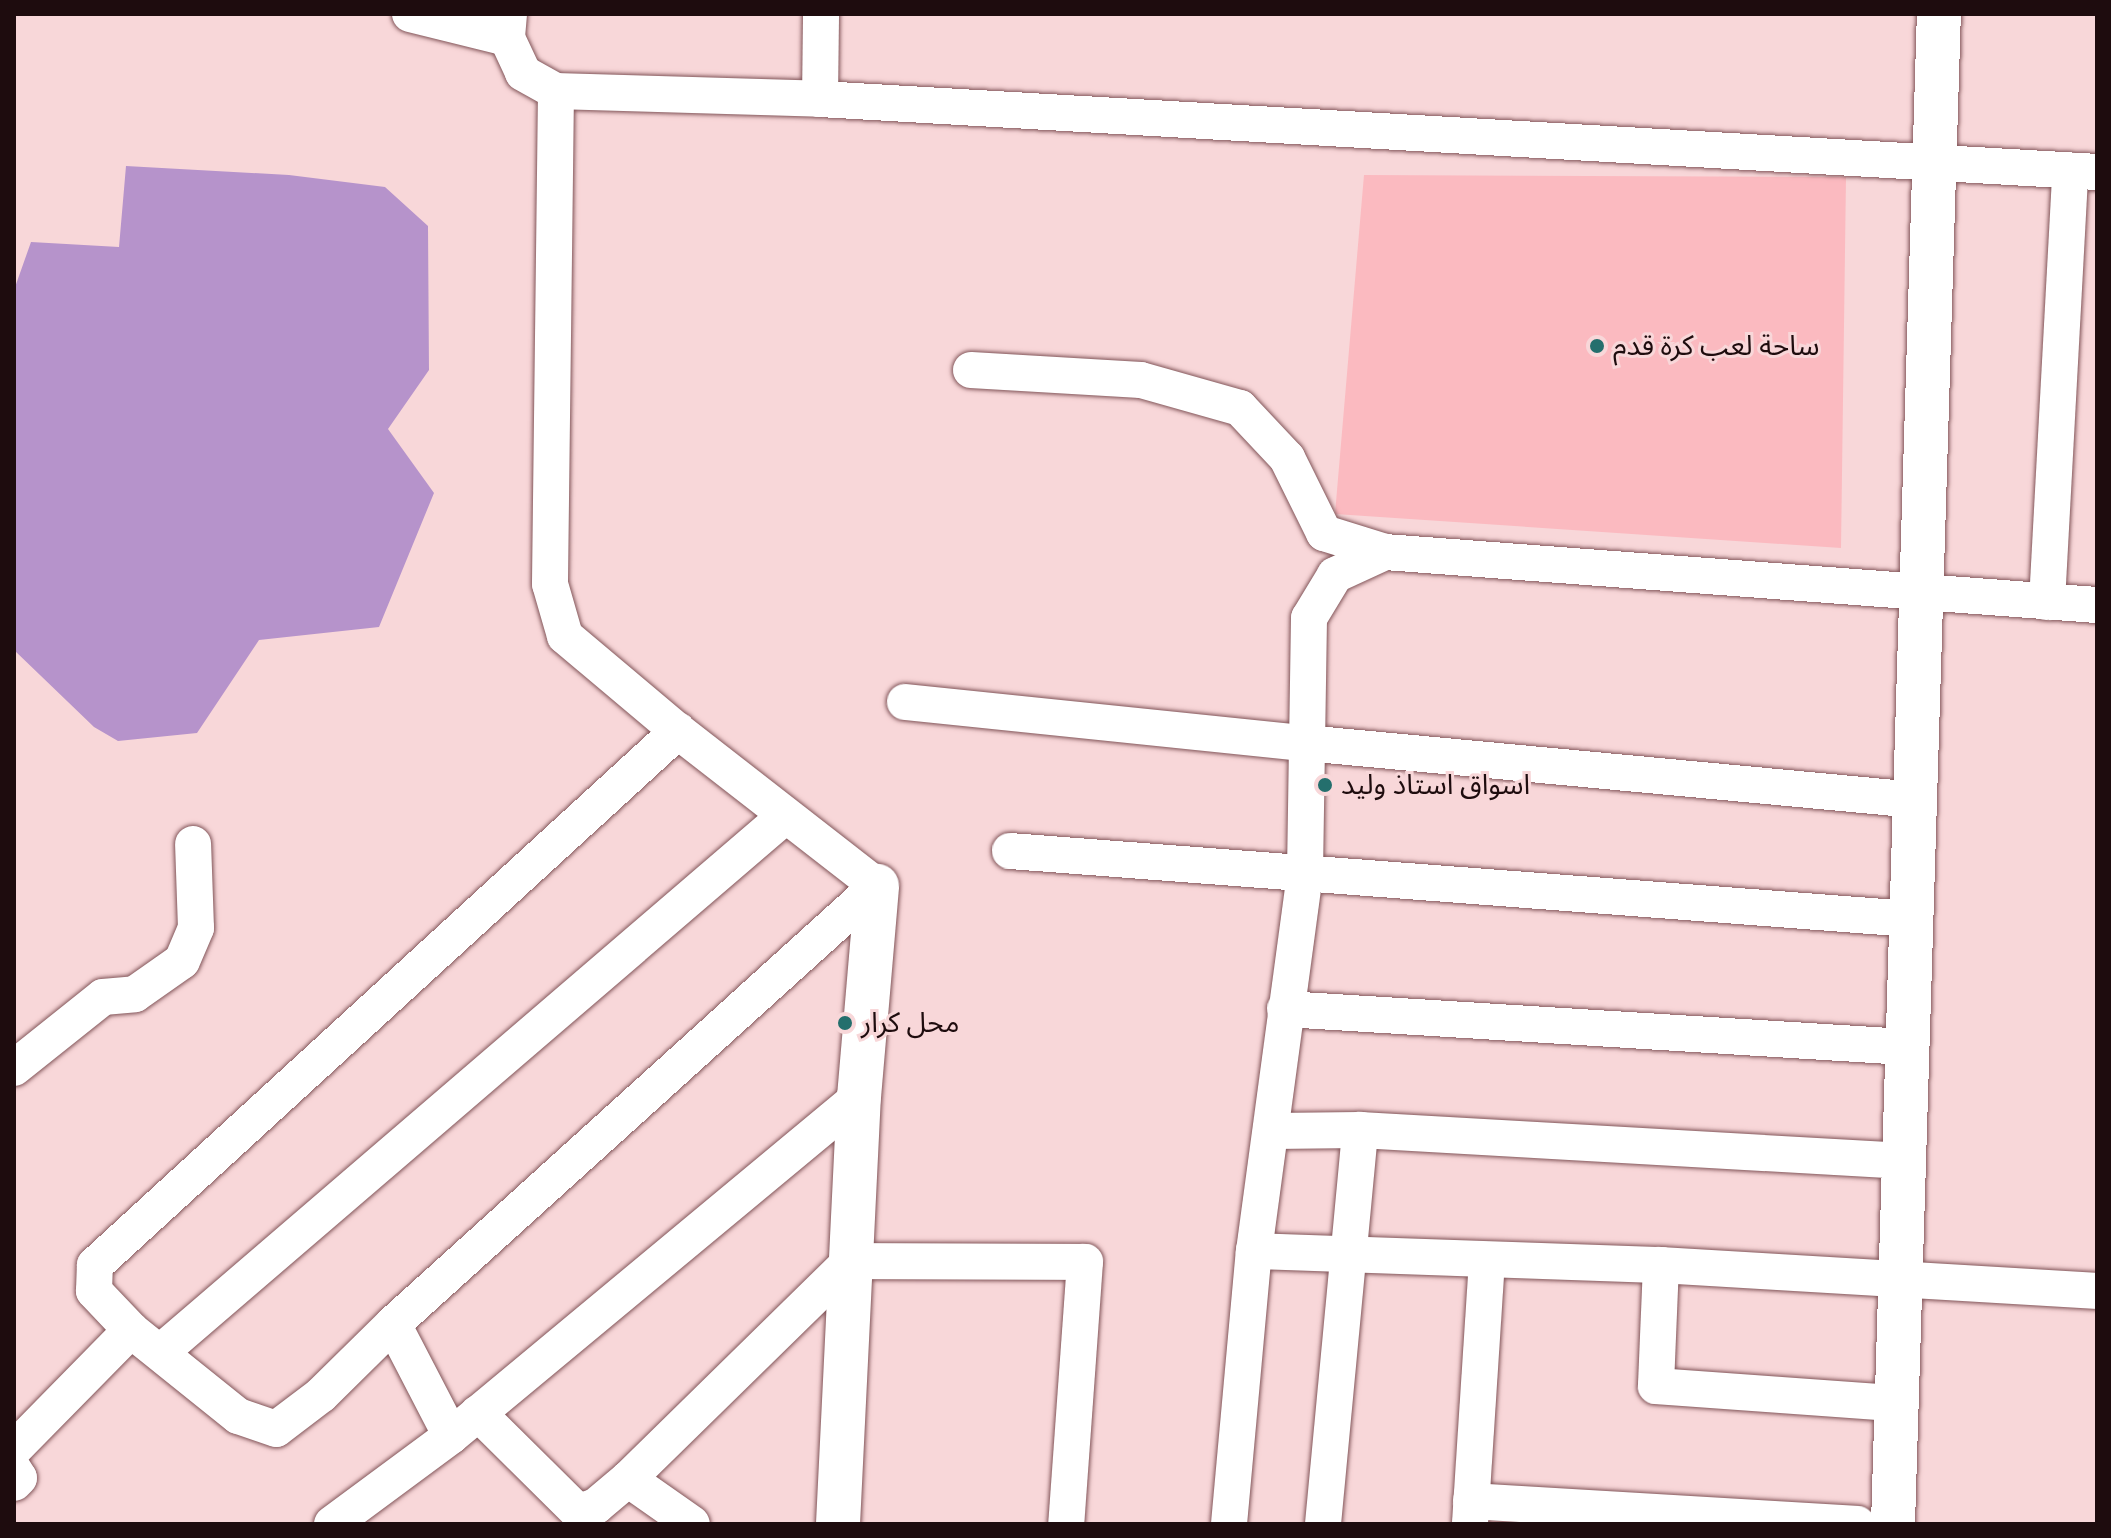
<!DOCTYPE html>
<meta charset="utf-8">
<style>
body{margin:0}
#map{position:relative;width:2111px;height:1538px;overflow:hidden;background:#f8d7d9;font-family:Karla,"Noto Sans Arabic",sans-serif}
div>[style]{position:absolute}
.green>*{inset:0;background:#fbbac0}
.water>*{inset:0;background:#b693cb}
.roads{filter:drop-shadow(0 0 2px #825559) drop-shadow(0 0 2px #825559)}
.minor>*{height:36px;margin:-18px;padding:0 18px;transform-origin:18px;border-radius:18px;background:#fff}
.tertiary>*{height:44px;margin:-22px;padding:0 22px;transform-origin:22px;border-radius:22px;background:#fff}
.dots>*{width:22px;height:22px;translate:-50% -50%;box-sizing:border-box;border:4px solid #f8d7d9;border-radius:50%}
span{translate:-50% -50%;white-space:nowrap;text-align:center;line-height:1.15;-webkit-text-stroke:6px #f8d7d9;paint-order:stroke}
.poi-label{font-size:28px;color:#1e0c0e}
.left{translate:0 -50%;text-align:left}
.frame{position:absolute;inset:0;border:16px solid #1e0c0e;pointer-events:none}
</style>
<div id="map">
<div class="green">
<i style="clip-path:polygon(1364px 175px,1846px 177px,1841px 548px,1335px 514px)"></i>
</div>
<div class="water">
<i style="clip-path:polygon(126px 166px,289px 175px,385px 187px,428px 226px,429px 370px,388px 429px,434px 493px,379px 627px,259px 640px,197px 733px,118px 741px,94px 727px,14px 650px,14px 290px,31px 242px,119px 247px)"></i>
</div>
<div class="roads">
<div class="minor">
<i style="left:410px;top:14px;width:100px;rotate:13.9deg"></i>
<i style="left:509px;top:14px;width:24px;rotate:95deg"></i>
<i style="left:507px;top:38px;width:38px;rotate:65deg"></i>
<i style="left:523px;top:73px;width:38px;rotate:29deg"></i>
<i style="left:556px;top:91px;width:264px;rotate:1.7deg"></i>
<i style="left:820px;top:99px;width:1279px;rotate:3.27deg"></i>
<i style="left:556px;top:91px;width:493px;rotate:90.7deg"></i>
<i style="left:550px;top:584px;width:54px;rotate:73.9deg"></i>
<i style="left:565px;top:636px;width:148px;rotate:40.1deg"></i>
<i style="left:678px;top:731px;width:252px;rotate:37.9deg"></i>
<i style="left:877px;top:886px;width:653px;rotate:137.86deg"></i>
<i style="left:393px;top:1324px;width:101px;rotate:135.4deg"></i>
<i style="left:321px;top:1395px;width:56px;rotate:142.9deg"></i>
<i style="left:276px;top:1429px;width:40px;rotate:-161.1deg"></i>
<i style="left:238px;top:1416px;width:137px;rotate:-141.2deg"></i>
<i style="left:131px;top:1330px;width:54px;rotate:-133.5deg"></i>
<i style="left:94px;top:1291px;width:26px;rotate:-88deg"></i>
<i style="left:95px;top:1265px;width:791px;rotate:-42.49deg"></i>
<i style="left:820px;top:99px;width:85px;rotate:-89.3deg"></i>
<i style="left:971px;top:370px;width:170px;rotate:3.4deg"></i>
<i style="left:1141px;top:380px;width:103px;rotate:15.8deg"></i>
<i style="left:1240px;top:408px;width:69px;rotate:46.8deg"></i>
<i style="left:1287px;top:458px;width:84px;rotate:63.7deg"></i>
<i style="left:1324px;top:533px;width:64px;rotate:17.3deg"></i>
<i style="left:1385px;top:552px;width:714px;rotate:4.26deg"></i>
<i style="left:2047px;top:602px;width:432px;rotate:-86.9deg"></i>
<i style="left:905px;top:702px;width:402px;rotate:5.9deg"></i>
<i style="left:1305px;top:743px;width:614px;rotate:5.33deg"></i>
<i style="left:1010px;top:851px;width:903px;rotate:4.32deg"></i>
<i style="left:1285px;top:1009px;width:623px;rotate:3.5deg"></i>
<i style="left:14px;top:1068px;width:114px;rotate:-38.6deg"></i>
<i style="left:103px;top:997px;width:32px;rotate:-5deg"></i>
<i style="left:135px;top:994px;width:57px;rotate:-35.1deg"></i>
<i style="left:182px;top:961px;width:36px;rotate:-67deg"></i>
<i style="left:196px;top:928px;width:84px;rotate:-92deg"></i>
<i style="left:1273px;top:1131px;width:87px;rotate:-0.7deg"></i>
<i style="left:1360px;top:1130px;width:546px;rotate:3.26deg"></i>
<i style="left:1254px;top:1251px;width:407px;rotate:2deg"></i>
<i style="left:1661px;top:1265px;width:437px;rotate:3.4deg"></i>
<i style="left:1661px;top:1265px;width:121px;rotate:92.4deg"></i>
<i style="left:1656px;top:1386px;width:240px;rotate:4.1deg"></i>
<i style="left:393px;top:1324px;width:126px;rotate:62.6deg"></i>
<i style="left:162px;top:1351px;width:820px;rotate:-40.65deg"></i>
<i style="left:478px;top:1413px;width:141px;rotate:44.7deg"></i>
<i style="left:578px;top:1512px;width:19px;rotate:-18deg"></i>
<i style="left:596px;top:1506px;width:42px;rotate:-40.2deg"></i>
<i style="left:628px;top:1479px;width:312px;rotate:-44.4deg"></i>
<i style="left:851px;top:1261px;width:234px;rotate:0.2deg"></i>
<i style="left:1085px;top:1262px;width:263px;rotate:94.1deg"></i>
<i style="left:14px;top:1449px;width:167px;rotate:-45.5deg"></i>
<i style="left:14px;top:1470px;width:9px;rotate:58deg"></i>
<i style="left:19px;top:1478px;width:7px;rotate:135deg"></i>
<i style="left:628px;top:1479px;width:78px;rotate:35.1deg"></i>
<i style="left:1471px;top:1501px;width:387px;rotate:3.4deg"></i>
<i style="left:1470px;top:1523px;width:263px;rotate:-86.3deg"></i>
<i style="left:332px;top:1524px;width:148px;rotate:-36.5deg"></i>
<i style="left:451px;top:1436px;width:530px;rotate:-39.72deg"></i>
<i style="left:1229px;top:1524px;width:274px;rotate:-84.8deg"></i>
<i style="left:1254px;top:1251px;width:381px;rotate:-82.3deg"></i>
<i style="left:1305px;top:873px;width:255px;rotate:-89.1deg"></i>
<i style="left:1309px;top:618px;width:50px;rotate:-58.8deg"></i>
<i style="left:1335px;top:575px;width:55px;rotate:-24.7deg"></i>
<i style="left:1323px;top:1524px;width:396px;rotate:-84.6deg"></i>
</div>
<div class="tertiary">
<i style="left:838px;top:1524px;width:428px;rotate:-87.2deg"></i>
<i style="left:859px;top:1097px;width:212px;rotate:-85.1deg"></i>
<i style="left:1893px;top:1524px;width:1511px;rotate:-88.26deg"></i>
</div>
</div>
<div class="dots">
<i style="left:1597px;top:346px;background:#246f6d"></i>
<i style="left:1325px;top:785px;background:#246f6d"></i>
<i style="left:845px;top:1023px;background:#246f6d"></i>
</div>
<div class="poi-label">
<span class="left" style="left:1613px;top:346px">ساحة لعب كرة قدم</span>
<span class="left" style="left:1341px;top:785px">اسواق استاذ وليد</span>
<span class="left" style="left:861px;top:1023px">محل كرار</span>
</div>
<div class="frame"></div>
</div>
